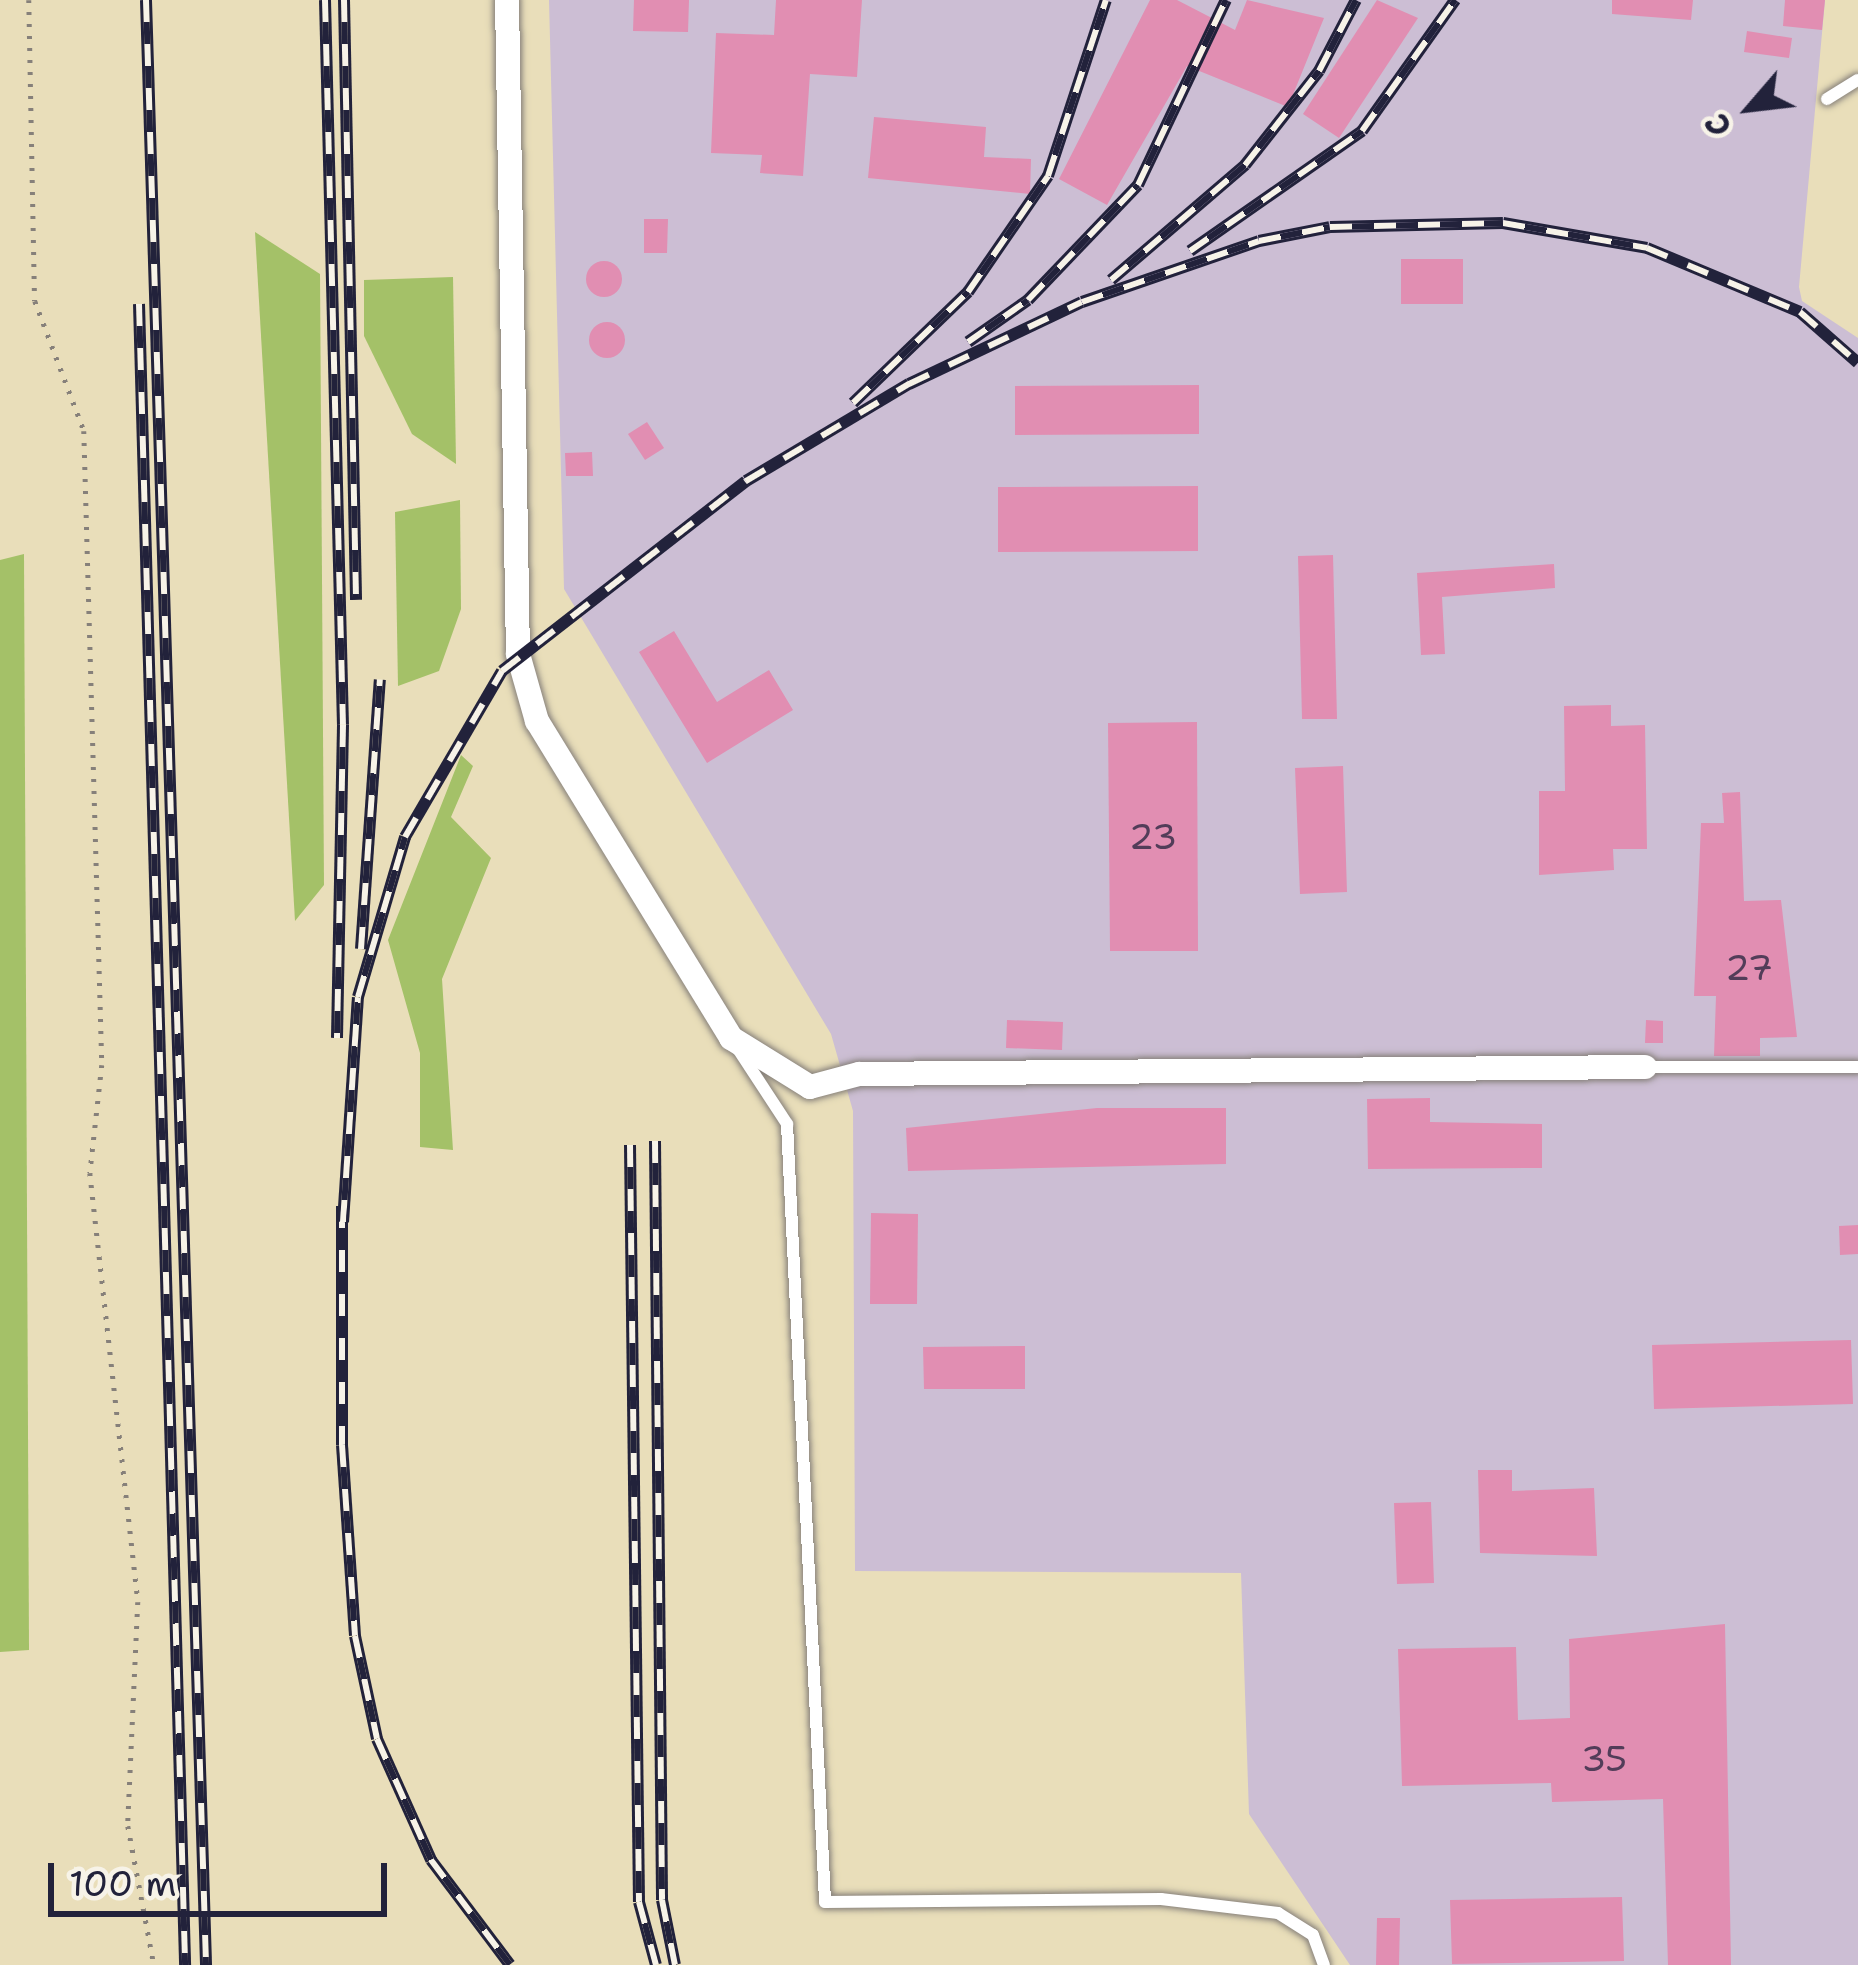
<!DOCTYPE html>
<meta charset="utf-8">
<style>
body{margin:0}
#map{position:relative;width:1858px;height:1965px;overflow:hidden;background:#e9deba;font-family:"Shantell Sans",sans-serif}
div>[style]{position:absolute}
.industrial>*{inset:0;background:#ccbed4}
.green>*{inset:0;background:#a4c168}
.building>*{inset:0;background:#e18eb2}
.round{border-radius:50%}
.path>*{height:4.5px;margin-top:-2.25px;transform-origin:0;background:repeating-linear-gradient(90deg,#86807a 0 3px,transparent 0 12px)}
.roads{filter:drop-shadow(0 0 3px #86807a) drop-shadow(0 0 3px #86807a)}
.service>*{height:12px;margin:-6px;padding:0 6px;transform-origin:6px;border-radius:6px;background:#fff}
.minor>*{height:24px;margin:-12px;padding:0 12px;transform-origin:12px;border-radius:12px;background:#fff}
.rail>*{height:12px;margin-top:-6px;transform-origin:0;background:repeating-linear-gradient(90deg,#f7f3e8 0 22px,#22223b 0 44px);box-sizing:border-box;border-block:3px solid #22223b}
span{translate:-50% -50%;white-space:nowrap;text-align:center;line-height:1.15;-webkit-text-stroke:10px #f7f3e8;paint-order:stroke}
.number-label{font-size:36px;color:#523d59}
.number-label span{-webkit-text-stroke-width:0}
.north{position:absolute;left:1690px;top:48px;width:120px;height:120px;-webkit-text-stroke:9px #f7f3e8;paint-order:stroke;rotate:242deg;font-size:33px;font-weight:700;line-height:48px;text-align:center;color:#22223b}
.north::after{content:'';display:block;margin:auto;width:42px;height:54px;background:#22223b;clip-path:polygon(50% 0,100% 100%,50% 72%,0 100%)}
.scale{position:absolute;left:48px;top:1863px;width:339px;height:54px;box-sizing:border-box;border:6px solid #22223b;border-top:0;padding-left:15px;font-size:36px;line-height:42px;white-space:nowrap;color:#22223b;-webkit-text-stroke:9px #f7f3e8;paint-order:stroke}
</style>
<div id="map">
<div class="industrial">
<i style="clip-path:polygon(549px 0,1825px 0,1799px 287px,1802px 301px,1858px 338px,1858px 1965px,1350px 1965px,1249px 1814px,1241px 1573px,855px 1571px,853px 1111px,831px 1034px,564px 589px)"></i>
</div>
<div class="green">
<i style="clip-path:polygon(255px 232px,320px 274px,324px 885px,295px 921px)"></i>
<i style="clip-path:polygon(453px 277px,456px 464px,412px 434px,364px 336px,364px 280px)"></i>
<i style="clip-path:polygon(460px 500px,461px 609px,439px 671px,398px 686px,395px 512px)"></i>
<i style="clip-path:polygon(24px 554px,29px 1650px,0 1652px,0 560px)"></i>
<i style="clip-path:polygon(461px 755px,473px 766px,451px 817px,491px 858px,442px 979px,453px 1150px,420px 1147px,420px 1053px,388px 940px)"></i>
</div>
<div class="building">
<i style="clip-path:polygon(634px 0,689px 0,688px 32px,633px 31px)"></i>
<i style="clip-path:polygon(776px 0,862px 0,857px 77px,810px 74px,803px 176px,760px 173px,762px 155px,711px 153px,716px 33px,774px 35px)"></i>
<i style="clip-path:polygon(1150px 0,1177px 0,1235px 30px,1247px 0,1324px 18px,1288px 107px,1187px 66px,1107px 205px,1059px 179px)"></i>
<i style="clip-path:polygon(1377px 0,1418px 18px,1339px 138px,1303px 114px)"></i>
<i style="clip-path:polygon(1612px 0,1693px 0,1691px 20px,1612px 14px)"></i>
<i style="clip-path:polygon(1785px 0,1825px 0,1822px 30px,1783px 26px)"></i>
<i style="clip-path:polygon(1747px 31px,1792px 38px,1789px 58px,1744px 52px)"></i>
<i style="clip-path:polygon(874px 117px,986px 127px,984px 157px,1031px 159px,1030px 194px,868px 178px)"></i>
<i style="clip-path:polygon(644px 219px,668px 219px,667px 253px,644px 253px)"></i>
<i style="clip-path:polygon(1401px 259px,1463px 259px,1463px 304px,1401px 304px)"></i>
<i class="round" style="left:586px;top:261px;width:36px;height:36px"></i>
<i class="round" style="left:589px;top:322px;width:36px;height:36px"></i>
<i style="clip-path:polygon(1199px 385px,1199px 434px,1015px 435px,1015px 386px)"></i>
<i style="clip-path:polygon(647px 422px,664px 448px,645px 460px,628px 434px)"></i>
<i style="clip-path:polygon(592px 452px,593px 476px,566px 476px,565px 453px)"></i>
<i style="clip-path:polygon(1198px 486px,1198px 551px,998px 552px,998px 487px)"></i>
<i style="clip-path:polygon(1333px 555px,1337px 719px,1302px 719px,1298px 556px)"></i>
<i style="clip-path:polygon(1554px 564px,1555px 588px,1442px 597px,1445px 654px,1421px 655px,1417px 573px)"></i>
<i style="clip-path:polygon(674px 631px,717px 702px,769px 670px,793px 710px,707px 763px,639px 652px)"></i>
<i style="clip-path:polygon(1611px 705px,1611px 726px,1645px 725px,1647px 849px,1613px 849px,1614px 870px,1539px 875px,1539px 791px,1565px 791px,1564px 706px)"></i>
<i style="clip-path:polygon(1197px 722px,1198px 951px,1110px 951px,1108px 723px)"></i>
<i style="clip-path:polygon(1343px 766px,1347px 892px,1300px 894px,1295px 768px)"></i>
<i style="clip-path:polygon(1740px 792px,1744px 901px,1781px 900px,1797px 1037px,1760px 1038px,1760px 1056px,1714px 1056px,1716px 996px,1694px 996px,1701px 823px,1724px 823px,1722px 793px)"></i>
<i style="clip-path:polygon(1007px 1020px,1063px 1022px,1062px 1050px,1006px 1048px)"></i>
<i style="clip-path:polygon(1646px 1020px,1663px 1021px,1663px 1043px,1645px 1043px)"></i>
<i style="clip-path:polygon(1430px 1098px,1430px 1122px,1542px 1124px,1542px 1168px,1368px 1169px,1367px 1099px)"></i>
<i style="clip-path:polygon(1097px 1108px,1226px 1108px,1226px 1164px,908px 1171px,906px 1128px)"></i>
<i style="clip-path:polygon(871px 1213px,918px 1214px,917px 1304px,870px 1304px)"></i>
<i style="clip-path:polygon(1858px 1225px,1858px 1254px,1840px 1255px,1839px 1226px)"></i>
<i style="clip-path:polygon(1851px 1340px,1853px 1404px,1654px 1409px,1652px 1345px)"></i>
<i style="clip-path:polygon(1025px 1346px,1025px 1389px,924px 1389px,923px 1347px)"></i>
<i style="clip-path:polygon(1478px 1470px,1512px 1470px,1512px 1491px,1594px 1488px,1597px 1556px,1480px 1553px)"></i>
<i style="clip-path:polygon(1431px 1502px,1434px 1583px,1397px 1584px,1394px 1503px)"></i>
<i style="clip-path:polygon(1725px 1624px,1731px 1965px,1668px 1965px,1663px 1799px,1552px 1802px,1551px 1783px,1402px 1786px,1398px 1649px,1516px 1647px,1518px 1720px,1570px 1718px,1569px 1639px)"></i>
<i style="clip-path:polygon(1622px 1897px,1624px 1961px,1452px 1964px,1450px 1900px)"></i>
<i style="clip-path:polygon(1377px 1918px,1400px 1918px,1399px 1965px,1376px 1965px)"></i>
</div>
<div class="path">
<i style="left:29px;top:0;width:301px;rotate:88.9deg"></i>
<i style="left:35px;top:301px;width:139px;rotate:69.3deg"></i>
<i style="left:84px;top:431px;width:634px;rotate:88.37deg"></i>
<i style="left:102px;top:1065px;width:109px;rotate:96.3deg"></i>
<i style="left:90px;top:1173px;width:432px;rotate:83.6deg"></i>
<i style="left:138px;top:1602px;width:224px;rotate:92.6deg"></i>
<i style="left:128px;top:1826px;width:141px;rotate:79.4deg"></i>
</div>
<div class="roads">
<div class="service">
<i style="left:1827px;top:99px;width:36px;rotate:-32deg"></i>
<i style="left:738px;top:1049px;width:90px;rotate:56.8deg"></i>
<i style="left:787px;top:1124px;width:779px;rotate:87.2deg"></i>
<i style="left:825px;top:1902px;width:336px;rotate:-0.5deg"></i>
<i style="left:1161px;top:1899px;width:118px;rotate:6.8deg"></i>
<i style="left:1278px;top:1913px;width:41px;rotate:32.2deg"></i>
<i style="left:1313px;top:1935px;width:32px;rotate:70deg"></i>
<i style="left:1645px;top:1067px;width:213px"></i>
</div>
<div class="minor">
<i style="left:507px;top:0;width:654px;rotate:89.04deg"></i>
<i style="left:518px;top:654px;width:70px;rotate:74.2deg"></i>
<i style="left:537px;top:721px;width:372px;rotate:58.5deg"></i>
<i style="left:731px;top:1038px;width:93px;rotate:31.8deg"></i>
<i style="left:810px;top:1087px;width:51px;rotate:-14.9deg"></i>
<i style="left:859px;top:1074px;width:786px;rotate:-0.51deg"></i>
</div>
</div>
<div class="rail">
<i style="left:146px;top:0;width:1966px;rotate:88.25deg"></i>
<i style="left:325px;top:0;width:725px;rotate:88.58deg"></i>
<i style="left:343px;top:725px;width:313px;rotate:91.1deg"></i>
<i style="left:344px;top:0;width:600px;rotate:88.85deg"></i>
<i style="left:1190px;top:251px;width:210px;rotate:-34.9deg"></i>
<i style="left:1362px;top:131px;width:161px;rotate:-54.6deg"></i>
<i style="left:1111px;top:280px;width:177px;rotate:-40.6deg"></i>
<i style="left:1245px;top:165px;width:120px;rotate:-51.8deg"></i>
<i style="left:1319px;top:71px;width:80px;rotate:-62.5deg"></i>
<i style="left:139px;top:304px;width:1662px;rotate:88.41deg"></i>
<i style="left:968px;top:342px;width:73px;rotate:-35deg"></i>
<i style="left:1028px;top:300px;width:159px;rotate:-46.3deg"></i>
<i style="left:1138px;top:185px;width:205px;rotate:-64.6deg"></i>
<i style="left:853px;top:403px;width:160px;rotate:-44deg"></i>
<i style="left:968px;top:292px;width:141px;rotate:-55.4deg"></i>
<i style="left:1048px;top:176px;width:185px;rotate:-71.8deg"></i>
<i style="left:361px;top:949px;width:270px;rotate:-86deg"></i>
<i style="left:655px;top:1141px;width:759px;rotate:89.47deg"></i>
<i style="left:662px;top:1900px;width:66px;rotate:78.7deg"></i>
<i style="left:630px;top:1145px;width:757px;rotate:89.32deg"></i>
<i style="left:639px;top:1902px;width:65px;rotate:74.9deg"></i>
<i style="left:342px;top:1206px;width:239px;rotate:90deg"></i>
<i style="left:342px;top:1445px;width:191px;rotate:86.1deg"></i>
<i style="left:355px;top:1636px;width:105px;rotate:77.9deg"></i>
<i style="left:377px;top:1739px;width:133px;rotate:65.9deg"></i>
<i style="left:431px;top:1860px;width:131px;rotate:53deg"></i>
<i style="left:343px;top:1222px;width:225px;rotate:-86.2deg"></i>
<i style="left:358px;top:997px;width:167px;rotate:-73.6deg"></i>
<i style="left:405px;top:837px;width:192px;rotate:-59.7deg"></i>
<i style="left:502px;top:671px;width:309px;rotate:-37.9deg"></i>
<i style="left:746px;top:481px;width:190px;rotate:-30.8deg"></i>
<i style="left:909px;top:384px;width:191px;rotate:-25.4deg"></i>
<i style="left:1082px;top:302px;width:187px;rotate:-19deg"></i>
<i style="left:1259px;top:241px;width:72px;rotate:-11.2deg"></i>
<i style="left:1330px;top:227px;width:173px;rotate:-1.3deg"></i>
<i style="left:1503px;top:223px;width:146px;rotate:9.8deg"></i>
<i style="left:1647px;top:248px;width:166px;rotate:22.7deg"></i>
<i style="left:1800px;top:312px;width:77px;rotate:41.3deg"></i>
</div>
<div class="number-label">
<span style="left:1153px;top:837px">23</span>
<span style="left:1749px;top:968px">27</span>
<span style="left:1604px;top:1759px">35</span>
</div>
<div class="north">С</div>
<div class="scale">100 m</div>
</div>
